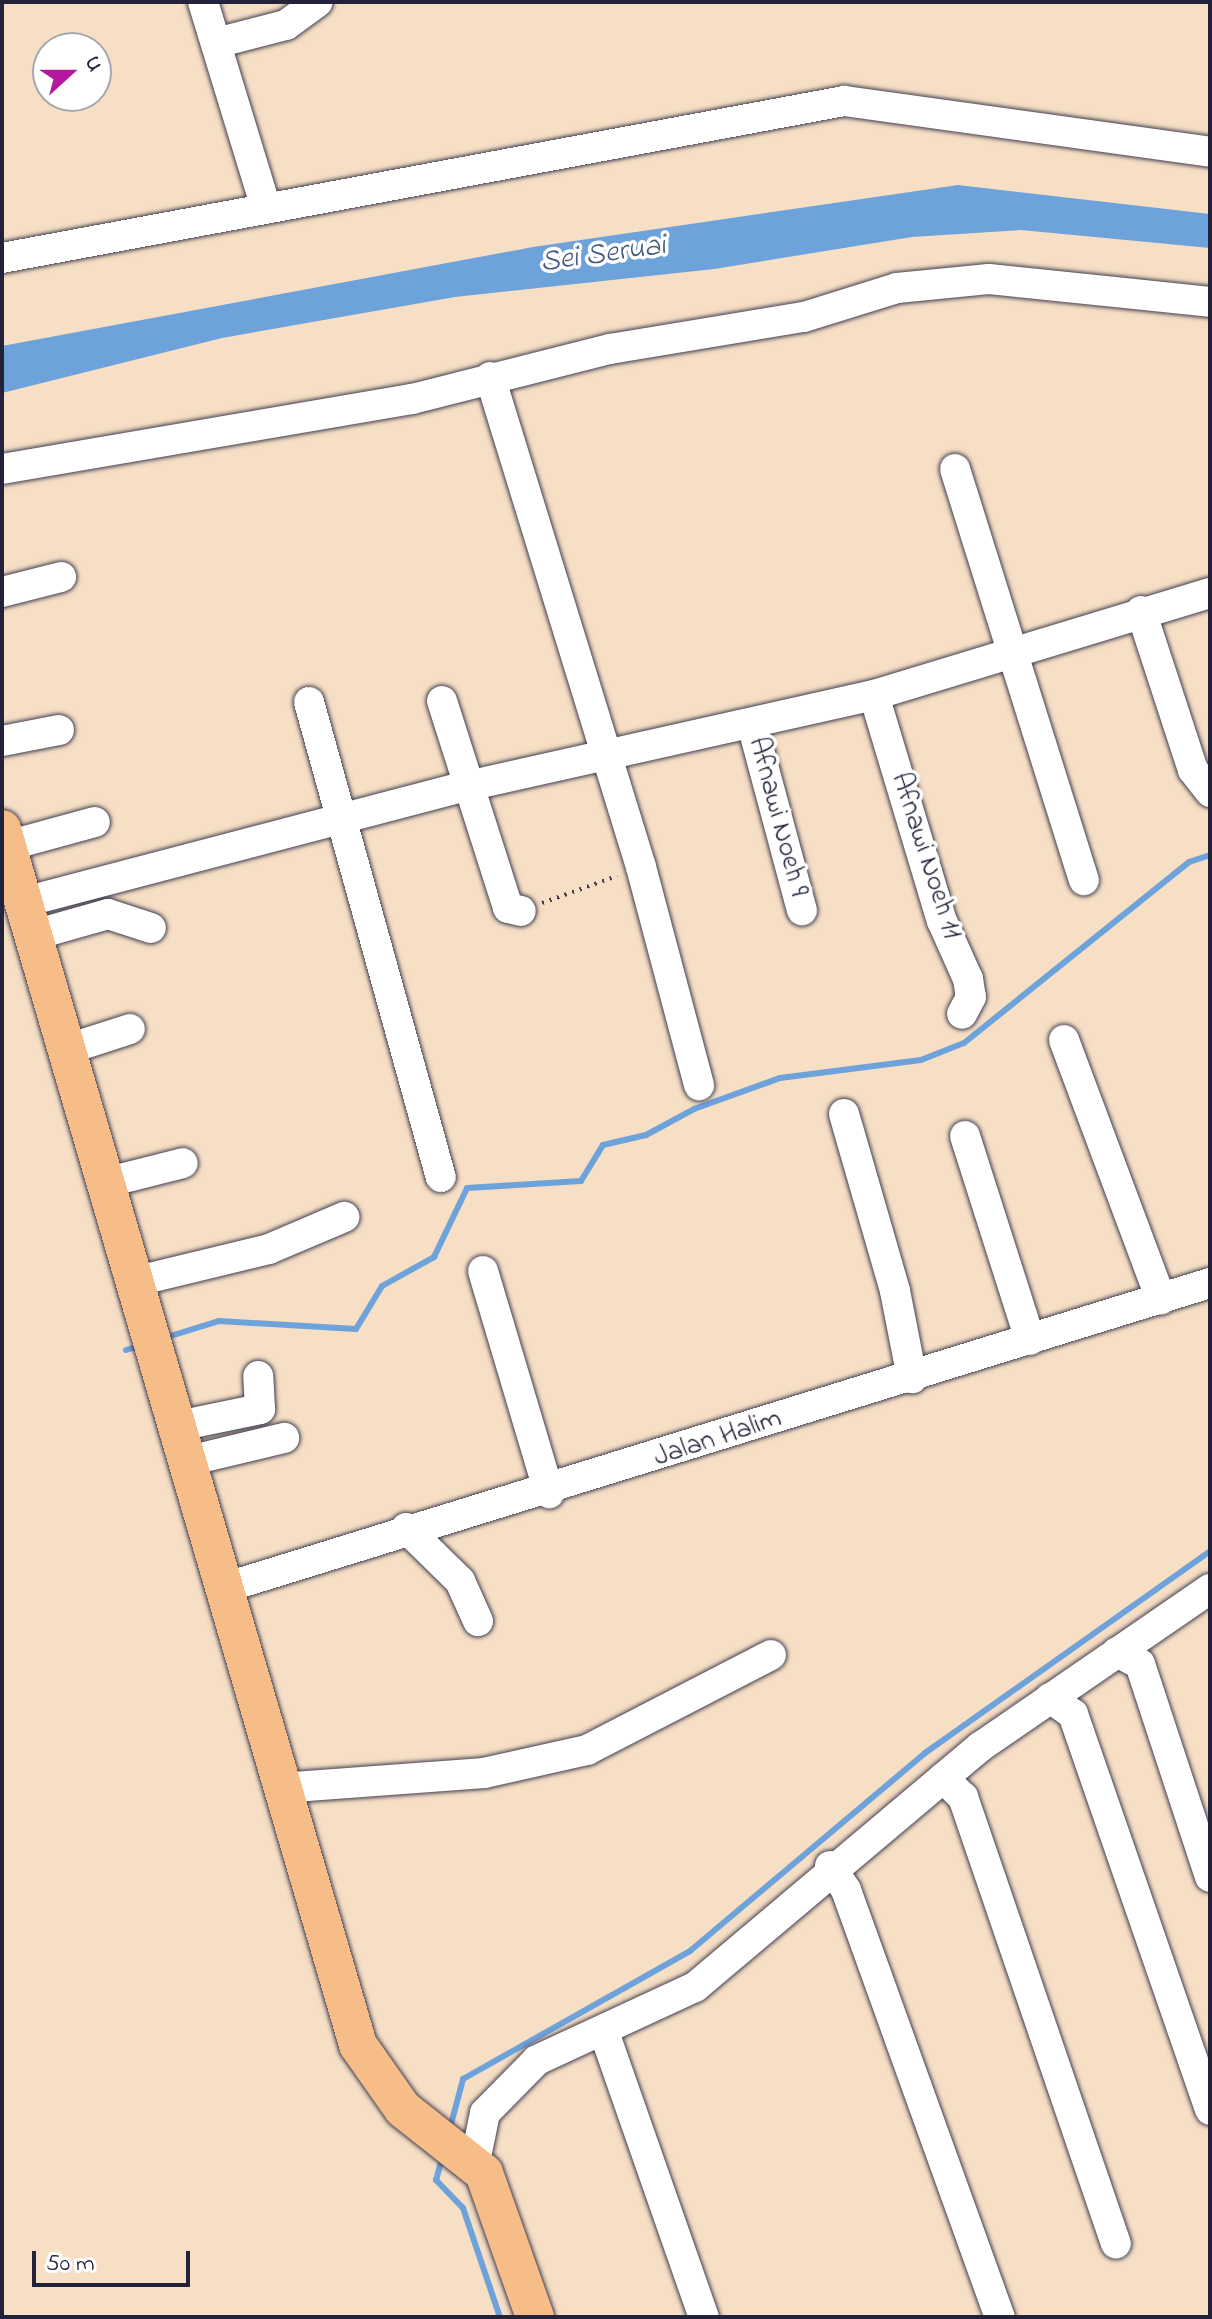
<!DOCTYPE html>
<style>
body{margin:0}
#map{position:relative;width:1212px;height:2319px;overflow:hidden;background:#f6dfc5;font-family:"Indie Flower",sans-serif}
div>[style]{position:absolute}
.water>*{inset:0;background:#6ea2db}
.stream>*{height:6px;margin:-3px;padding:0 3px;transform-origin:3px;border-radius:3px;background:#6ea2db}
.path>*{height:4px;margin-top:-2px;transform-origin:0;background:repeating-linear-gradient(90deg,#423e50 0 2px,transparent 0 8px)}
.roads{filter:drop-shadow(0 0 2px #423e50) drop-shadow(0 0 2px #423e50)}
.minor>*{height:30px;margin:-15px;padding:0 15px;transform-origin:15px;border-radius:15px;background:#fff}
.major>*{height:38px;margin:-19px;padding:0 19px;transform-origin:19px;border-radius:19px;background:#f7bd88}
span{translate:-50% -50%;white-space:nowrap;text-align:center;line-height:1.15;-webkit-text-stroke:7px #fff;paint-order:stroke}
.street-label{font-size:28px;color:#22223b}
.water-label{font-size:30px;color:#445c83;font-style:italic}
.frame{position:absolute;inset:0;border:4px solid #22223b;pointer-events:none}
.north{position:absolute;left:32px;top:32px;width:80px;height:80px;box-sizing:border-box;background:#fff;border:2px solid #a7a7b1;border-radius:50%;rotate:69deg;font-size:22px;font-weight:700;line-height:32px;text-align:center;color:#22223b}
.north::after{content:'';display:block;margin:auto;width:28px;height:36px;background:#b5179e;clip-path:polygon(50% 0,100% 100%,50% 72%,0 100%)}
.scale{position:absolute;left:32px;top:2251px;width:158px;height:36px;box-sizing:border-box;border:4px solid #22223b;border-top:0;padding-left:10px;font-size:24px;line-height:28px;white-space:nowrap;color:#22223b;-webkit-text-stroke:6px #fff;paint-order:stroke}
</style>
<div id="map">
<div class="water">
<i style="clip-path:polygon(958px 185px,1210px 214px,1210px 248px,1021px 230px,912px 237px,714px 269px,455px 297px,222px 338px,2px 393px,2px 346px,533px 247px)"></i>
</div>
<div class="stream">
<i style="left:164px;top:1338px;width:58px;rotate:-17.2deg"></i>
<i style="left:219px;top:1321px;width:137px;rotate:3.3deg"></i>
<i style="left:356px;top:1329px;width:50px;rotate:-58.8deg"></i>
<i style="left:382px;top:1286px;width:60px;rotate:-29.1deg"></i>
<i style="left:434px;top:1257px;width:76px;rotate:-64.4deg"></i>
<i style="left:467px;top:1188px;width:114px;rotate:-3.5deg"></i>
<i style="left:581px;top:1181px;width:42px;rotate:-58.6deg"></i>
<i style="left:603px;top:1145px;width:44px;rotate:-13.1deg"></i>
<i style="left:646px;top:1135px;width:55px;rotate:-28.4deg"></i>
<i style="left:694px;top:1109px;width:91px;rotate:-19.8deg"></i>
<i style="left:780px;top:1078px;width:142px;rotate:-7.3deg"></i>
<i style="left:921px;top:1060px;width:46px;rotate:-21.6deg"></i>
<i style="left:964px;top:1043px;width:289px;rotate:-38.8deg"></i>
<i style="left:1189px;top:862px;width:22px;rotate:-18deg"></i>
<i style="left:126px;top:1350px;width:17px;rotate:-17deg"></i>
<i style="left:450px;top:2128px;width:51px;rotate:-75.1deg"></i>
<i style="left:463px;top:2079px;width:261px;rotate:-29.4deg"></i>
<i style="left:690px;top:1951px;width:307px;rotate:-40.1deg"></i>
<i style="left:925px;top:1753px;width:349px;rotate:-35.3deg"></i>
<i style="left:442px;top:2158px;width:23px;rotate:105deg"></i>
<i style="left:436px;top:2180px;width:39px;rotate:46deg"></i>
<i style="left:463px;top:2208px;width:115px;rotate:71.3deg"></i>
</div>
<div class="path">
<i style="left:542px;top:903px;width:80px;rotate:-19.8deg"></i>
</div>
<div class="roads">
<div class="minor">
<i style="left:203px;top:2px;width:212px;rotate:73deg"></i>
<i style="left:216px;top:43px;width:72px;rotate:-14.4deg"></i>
<i style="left:286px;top:25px;width:39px;rotate:-36deg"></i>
<i style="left:2px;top:258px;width:857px;rotate:-10.56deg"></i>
<i style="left:844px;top:101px;width:370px;rotate:7.9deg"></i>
<i style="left:490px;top:377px;width:513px;rotate:72.87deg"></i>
<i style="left:641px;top:867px;width:226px;rotate:75.1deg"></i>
<i style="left:2px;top:469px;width:416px;rotate:-9.7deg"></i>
<i style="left:412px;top:399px;width:204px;rotate:-14.2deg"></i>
<i style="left:610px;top:349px;width:197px;rotate:-9.4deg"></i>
<i style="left:804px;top:317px;width:97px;rotate:-17.3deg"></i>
<i style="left:897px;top:288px;width:92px;rotate:-5.6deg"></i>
<i style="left:989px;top:279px;width:222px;rotate:5.9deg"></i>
<i style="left:955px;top:469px;width:431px;rotate:72.6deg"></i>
<i style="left:2px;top:592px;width:61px;rotate:-14.3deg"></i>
<i style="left:1141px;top:611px;width:167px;rotate:71.9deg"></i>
<i style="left:1193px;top:770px;width:28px;rotate:52deg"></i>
<i style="left:874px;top:695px;width:236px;rotate:73.3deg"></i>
<i style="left:942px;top:921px;width:64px;rotate:65.9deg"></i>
<i style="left:968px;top:979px;width:18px;rotate:81deg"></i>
<i style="left:971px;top:997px;width:19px;rotate:118deg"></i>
<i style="left:442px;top:701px;width:217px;rotate:72.3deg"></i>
<i style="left:508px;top:908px;width:13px;rotate:13deg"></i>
<i style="left:309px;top:702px;width:493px;rotate:74.5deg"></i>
<i style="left:752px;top:724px;width:193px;rotate:75deg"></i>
<i style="left:2px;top:741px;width:58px;rotate:-10.9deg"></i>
<i style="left:7px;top:846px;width:91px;rotate:-15.3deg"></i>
<i style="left:24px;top:902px;width:458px;rotate:-14.7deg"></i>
<i style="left:467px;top:786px;width:417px;rotate:-12.6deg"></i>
<i style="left:874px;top:695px;width:351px;rotate:-16.9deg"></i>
<i style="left:34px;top:935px;width:77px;rotate:-15.8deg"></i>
<i style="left:108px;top:914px;width:45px;rotate:18deg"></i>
<i style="left:1064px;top:1040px;width:277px;rotate:69.5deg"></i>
<i style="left:68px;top:1049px;width:65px;rotate:-17.9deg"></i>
<i style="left:844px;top:1114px;width:184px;rotate:73.9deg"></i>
<i style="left:895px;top:1291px;width:89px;rotate:78.9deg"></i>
<i style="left:965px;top:1136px;width:214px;rotate:72.3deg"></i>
<i style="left:108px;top:1182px;width:77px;rotate:-14.2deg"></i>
<i style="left:483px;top:1271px;width:232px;rotate:73.4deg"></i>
<i style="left:137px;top:1281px;width:136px;rotate:-13.6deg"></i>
<i style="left:269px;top:1249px;width:82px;rotate:-23.1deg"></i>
<i style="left:178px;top:1426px;width:84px;rotate:-11.7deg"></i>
<i style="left:260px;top:1409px;width:33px;rotate:-93deg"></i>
<i style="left:188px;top:1461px;width:99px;rotate:-13.5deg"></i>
<i style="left:406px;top:1528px;width:76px;rotate:44.5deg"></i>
<i style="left:460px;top:1581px;width:44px;rotate:65.8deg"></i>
<i style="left:224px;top:1588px;width:1032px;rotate:-17.19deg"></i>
<i style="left:1117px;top:1652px;width:26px;rotate:28deg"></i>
<i style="left:1140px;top:1664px;width:224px;rotate:71.8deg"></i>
<i style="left:1050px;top:1698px;width:28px;rotate:35deg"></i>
<i style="left:1073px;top:1714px;width:419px;rotate:70.9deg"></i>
<i style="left:943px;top:1778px;width:28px;rotate:44deg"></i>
<i style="left:963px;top:1797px;width:472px;rotate:71.1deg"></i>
<i style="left:280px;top:1788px;width:205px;rotate:-4.2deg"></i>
<i style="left:484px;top:1773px;width:106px;rotate:-12.6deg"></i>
<i style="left:587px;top:1750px;width:207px;rotate:-27.3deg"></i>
<i style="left:830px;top:1866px;width:29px;rotate:56deg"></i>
<i style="left:846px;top:1890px;width:454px;rotate:70.2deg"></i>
<i style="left:604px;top:2032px;width:302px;rotate:70.7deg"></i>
<i style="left:475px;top:2162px;width:50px;rotate:-78.5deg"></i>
<i style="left:485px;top:2113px;width:74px;rotate:-45.5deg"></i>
<i style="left:537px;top:2060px;width:174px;rotate:-24.8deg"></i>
<i style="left:695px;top:1987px;width:373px;rotate:-40.1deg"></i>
<i style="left:980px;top:1747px;width:279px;rotate:-34.5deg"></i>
</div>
<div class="major">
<i style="left:2px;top:829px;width:1267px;rotate:73.68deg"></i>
<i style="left:358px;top:2045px;width:78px;rotate:54.9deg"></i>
<i style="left:403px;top:2109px;width:103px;rotate:38.3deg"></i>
<i style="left:484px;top:2173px;width:153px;rotate:70.5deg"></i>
</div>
</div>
<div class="street-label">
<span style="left:777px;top:817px;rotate:75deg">Afnawi Noeh 9</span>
<span style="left:925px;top:856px;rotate:72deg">Afnawi Noeh 11</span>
<span style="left:718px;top:1439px;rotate:-18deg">Jalan Halim</span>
</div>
<div class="water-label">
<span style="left:603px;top:255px;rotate:-8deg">Sei Seruai</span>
</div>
<div class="frame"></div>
<div class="north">U</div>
<div class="scale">50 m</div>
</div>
